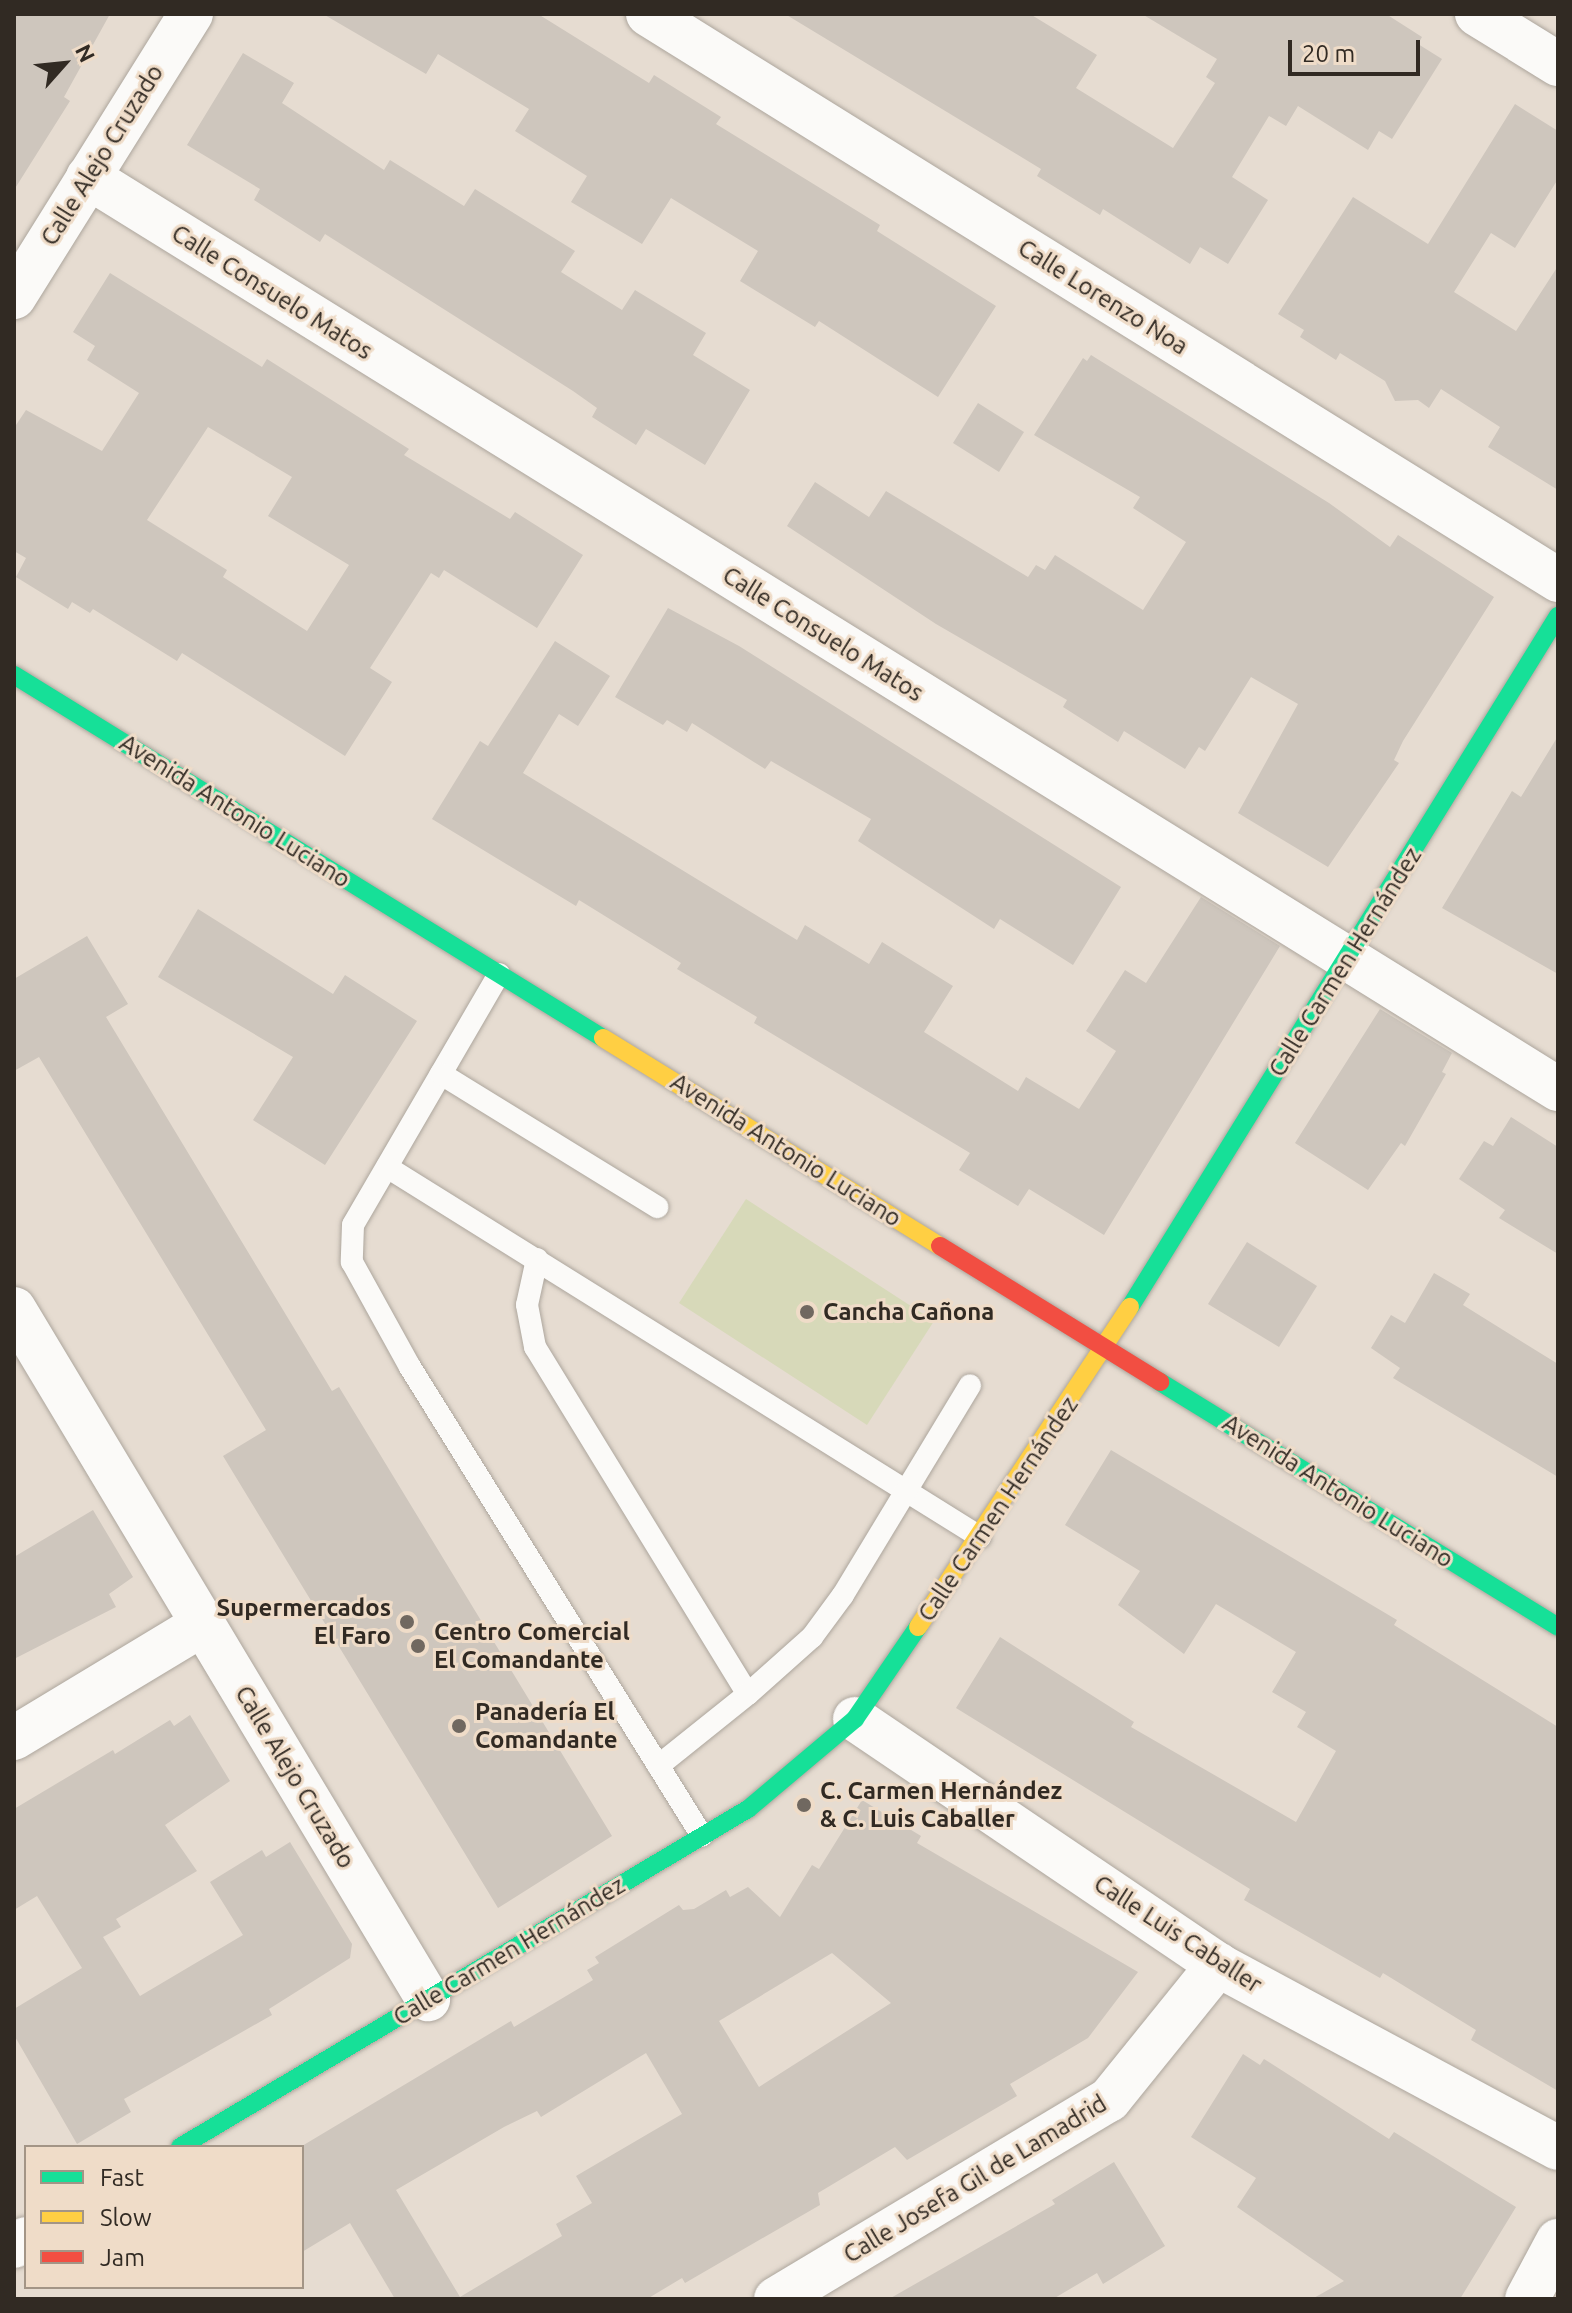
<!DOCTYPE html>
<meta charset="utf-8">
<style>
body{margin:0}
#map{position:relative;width:1572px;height:2313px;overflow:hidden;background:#e6dcd1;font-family:Ubuntu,sans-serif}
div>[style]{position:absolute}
.green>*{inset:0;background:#d7d9b9}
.building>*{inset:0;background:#cec6bd}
.roads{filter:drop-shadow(0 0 2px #ada69d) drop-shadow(0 0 2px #ada69d)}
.lane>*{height:22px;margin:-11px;padding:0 11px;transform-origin:11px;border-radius:11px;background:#fbfaf8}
.street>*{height:44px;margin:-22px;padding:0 22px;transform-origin:22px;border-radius:22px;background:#fbfaf8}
.fast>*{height:18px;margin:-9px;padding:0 9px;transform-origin:9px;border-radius:9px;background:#16e098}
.slow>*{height:18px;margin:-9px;padding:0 9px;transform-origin:9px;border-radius:9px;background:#ffcf43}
.jam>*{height:18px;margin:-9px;padding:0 9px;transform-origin:9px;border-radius:9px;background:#f24e42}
.dots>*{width:22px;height:22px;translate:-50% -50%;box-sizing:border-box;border:4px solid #efdcc8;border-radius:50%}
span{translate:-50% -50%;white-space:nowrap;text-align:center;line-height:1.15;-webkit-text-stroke:6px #efdcc8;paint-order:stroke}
.street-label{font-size:24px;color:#312a23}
.poi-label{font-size:24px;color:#312a23;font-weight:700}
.left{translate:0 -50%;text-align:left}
.right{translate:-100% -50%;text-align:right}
.frame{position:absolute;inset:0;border:16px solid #312a23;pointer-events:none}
.legend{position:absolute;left:24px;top:2145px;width:280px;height:144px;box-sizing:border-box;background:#efdcc8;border:2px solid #a39586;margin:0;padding:10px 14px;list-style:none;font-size:24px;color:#312a23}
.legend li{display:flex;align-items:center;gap:16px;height:40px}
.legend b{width:40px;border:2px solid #a39586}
.north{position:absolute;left:24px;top:24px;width:80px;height:80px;-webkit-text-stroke:6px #efdcc8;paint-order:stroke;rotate:63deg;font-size:22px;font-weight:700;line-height:32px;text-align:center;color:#312a23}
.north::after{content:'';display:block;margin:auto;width:28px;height:36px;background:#312a23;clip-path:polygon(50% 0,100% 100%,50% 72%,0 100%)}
.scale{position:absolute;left:1288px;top:40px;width:132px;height:36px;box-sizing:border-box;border:4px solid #312a23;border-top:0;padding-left:10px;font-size:24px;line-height:28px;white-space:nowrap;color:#312a23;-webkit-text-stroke:6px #efdcc8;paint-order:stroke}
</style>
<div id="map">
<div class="green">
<i style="clip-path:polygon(746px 1199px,934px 1321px,867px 1425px,679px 1303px)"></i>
</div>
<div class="building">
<i style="clip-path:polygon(14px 14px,110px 14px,64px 97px,70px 101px,14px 190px)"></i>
<i style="clip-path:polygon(323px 14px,538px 14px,649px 83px,654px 75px,721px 117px,716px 124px,880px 225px,877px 231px,996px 306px,938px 397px,819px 321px,815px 327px,740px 281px,758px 251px,671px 198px,642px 244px,571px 202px,587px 176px,515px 131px,529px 109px,438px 54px,426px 74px)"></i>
<i style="clip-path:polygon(785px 14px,1030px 14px,1097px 55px,1076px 88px,1173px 148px,1215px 83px,1206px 77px,1217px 59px,1142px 14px,1386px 14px,1422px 37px,1418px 44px,1442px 59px,1392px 139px,1379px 131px,1368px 150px,1298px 106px,1286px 126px,1269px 116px,1232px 177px,1268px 200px,1228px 264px,1200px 247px,1190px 264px,1103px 209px,1100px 215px,1037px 176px,1041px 169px)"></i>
<i style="clip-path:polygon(243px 53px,294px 83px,282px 103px,384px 170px,390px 160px,464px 206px,475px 189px,575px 251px,561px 272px,622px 310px,635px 290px,706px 333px,693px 355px,750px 390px,705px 465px,646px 429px,636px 445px,592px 417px,597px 408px,573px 391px,325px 234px,320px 242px,254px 200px,260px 189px,187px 145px)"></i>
<i style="clip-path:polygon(1515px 104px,1558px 131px,1558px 179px,1515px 248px,1491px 233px,1454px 292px,1516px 331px,1558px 266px,1558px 490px,1488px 447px,1500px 427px,1441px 389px,1429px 408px,1418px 400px,1395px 401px,1385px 381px,1340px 353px,1336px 360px,1300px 337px,1304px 330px,1278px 314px,1353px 197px,1428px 244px)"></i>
<i style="clip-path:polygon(evenodd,110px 273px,262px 367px,267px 359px,409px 449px,404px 455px,510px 519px,515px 512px,583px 555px,537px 628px,444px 570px,439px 578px,431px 573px,370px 668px,392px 682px,345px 756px,182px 653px,177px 661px,93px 609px,90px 613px,72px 602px,68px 609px,16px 577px,26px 558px,14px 551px,14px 428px,26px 410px,102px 451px,139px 393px,87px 360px,95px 346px,73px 332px,110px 273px,208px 427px,292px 477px,268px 516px,349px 565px,307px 631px,223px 577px,227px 570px,147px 520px,208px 427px)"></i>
<i style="clip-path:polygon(1091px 355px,1329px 503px,1390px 547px,1398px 535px,1494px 597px,1403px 741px,1394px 760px,1399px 763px,1328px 867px,1238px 813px,1298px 704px,1251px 677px,1205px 751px,1199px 747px,1185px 769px,1124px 731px,1118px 742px,1063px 707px,1067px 700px,936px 624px,787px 526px,815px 482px,869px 517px,886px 491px,1028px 577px,1036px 565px,1045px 570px,1055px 555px,1143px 610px,1186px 542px,1133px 508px,1140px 497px,1034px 435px,1083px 358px,1087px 361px)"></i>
<i style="clip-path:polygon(978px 403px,1024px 432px,999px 472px,953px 443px)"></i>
<i style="clip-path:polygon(668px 608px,739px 646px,1121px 887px,1073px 965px,1000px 919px,994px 929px,858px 841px,871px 819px,771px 761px,765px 769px,692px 723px,687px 732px,667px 720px,663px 725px,615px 697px)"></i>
<i style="clip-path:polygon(555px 641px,610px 676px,578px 726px,559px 714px,523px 773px,797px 940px,805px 925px,869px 964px,882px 942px,953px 986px,924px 1032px,1018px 1091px,1026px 1077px,1079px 1109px,1116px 1051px,1086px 1031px,1125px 970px,1146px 983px,1201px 897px,1280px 946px,1104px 1235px,1029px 1189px,1018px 1206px,959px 1170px,970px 1153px,754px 1023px,757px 1017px,677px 969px,681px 963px,579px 900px,576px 906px,432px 819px,480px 741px,488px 746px)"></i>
<i style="clip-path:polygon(1558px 736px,1558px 974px,1442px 908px,1512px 791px,1521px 797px)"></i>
<i style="clip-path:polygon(198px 909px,333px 994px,345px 975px,417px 1021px,325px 1165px,253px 1120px,293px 1057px,158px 977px)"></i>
<i style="clip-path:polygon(87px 936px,128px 1004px,106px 1017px,332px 1391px,339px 1387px,612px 1836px,498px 1908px,223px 1456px,266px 1430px,39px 1057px,14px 1071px,14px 979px)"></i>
<i style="clip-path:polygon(1380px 1009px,1452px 1053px,1442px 1072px,1446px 1074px,1405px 1146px,1401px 1143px,1368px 1190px,1295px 1143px)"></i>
<i style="clip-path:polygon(1511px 1117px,1558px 1147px,1558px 1254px,1499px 1218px,1505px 1210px,1459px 1179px,1484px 1141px,1493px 1146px)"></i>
<i style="clip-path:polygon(1247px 1242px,1317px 1286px,1279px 1347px,1208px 1304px)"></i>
<i style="clip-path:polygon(1434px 1273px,1470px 1294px,1463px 1305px,1558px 1364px,1558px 1477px,1393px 1378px,1400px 1368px,1371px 1348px,1391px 1315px,1405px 1323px)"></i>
<i style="clip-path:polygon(1111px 1450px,1397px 1620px,1394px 1625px,1558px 1727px,1558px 2091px,1471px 2040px,1476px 2030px,1383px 1973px,1380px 1978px,1244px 1900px,1250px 1889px,956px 1708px,1000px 1637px,1134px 1722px,1131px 1727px,1296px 1822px,1336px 1751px,1297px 1727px,1306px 1712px,1272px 1692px,1296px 1652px,1216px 1604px,1184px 1654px,1118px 1605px,1140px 1571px,1065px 1525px)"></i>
<i style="clip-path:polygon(93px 1510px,133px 1577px,109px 1594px,116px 1607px,14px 1659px,14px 1557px)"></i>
<i style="clip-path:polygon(190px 1715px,230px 1781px,165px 1825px,197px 1871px,116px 1919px,121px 1927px,103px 1937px,140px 1996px,243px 1935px,210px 1882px,262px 1850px,266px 1857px,290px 1842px,352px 1944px,350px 1958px,269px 2009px,272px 2015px,124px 2099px,131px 2112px,77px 2144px,14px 2035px,14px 2009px,82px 1968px,37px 1896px,14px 1910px,14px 1809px,113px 1750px,115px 1754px,170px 1720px,174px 1726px)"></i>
<i style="clip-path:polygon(evenodd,862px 1800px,921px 1836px,917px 1843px,1138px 1972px,1088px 2038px,1010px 2084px,1017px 2096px,907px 2160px,895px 2147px,818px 2193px,820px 2205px,685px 2283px,682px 2278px,647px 2299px,395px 2299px,350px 2223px,302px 2252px,302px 2146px,511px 2021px,514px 2027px,593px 1980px,587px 1970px,599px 1963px,595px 1957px,679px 1905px,683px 1910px,694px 1909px,726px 1890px,730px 1897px,748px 1887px,780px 1917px,812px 1865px,819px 1869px,862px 1800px,832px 1953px,891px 2003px,759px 2087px,719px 2021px,832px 1953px,862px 1800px,646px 2053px,682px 2114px,576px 2176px,592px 2203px,556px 2224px,562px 2236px,460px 2297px,396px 2190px,504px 2127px,537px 2111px,541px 2117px,646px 2053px)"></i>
<i style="clip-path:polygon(1243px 2054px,1260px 2065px,1264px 2059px,1389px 2139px,1394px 2132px,1516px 2207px,1460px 2299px,1312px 2299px,1344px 2281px,1237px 2207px,1256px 2178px,1191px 2137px)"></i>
<i style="clip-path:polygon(1114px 2162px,1165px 2246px,1103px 2284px,1097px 2273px,1053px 2299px,889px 2299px,1055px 2204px,1052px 2200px)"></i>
</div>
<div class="roads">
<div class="lane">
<i style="left:499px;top:974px;width:290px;rotate:120.2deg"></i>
<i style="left:353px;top:1225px;width:37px;rotate:92deg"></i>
<i style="left:352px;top:1262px;width:120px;rotate:61.1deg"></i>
<i style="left:410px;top:1367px;width:552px;rotate:58.09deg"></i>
<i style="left:441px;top:1074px;width:254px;rotate:31.6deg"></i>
<i style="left:387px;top:1167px;width:699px;rotate:31.96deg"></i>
<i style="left:537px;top:1259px;width:47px;rotate:102.3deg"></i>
<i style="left:527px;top:1305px;width:43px;rotate:79.2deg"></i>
<i style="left:535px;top:1347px;width:407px;rotate:58.5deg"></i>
<i style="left:748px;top:1694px;width:115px;rotate:141.3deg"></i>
<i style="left:748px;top:1694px;width:86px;rotate:-41.7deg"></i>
<i style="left:812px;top:1637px;width:52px;rotate:-53.6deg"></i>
<i style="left:843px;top:1595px;width:245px;rotate:-58.8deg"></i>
</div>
<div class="street">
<i style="left:648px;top:14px;width:1072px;rotate:31.88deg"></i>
<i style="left:1477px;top:14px;width:95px;rotate:31.7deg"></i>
<i style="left:88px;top:177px;width:1730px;rotate:31.82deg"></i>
<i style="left:14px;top:297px;width:334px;rotate:-58deg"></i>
<i style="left:14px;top:1309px;width:805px;rotate:59.04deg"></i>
<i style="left:855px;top:1719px;width:439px;rotate:34.1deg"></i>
<i style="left:1218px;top:1965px;width:386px;rotate:28.3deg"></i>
<i style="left:14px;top:1738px;width:221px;rotate:-31.1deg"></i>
<i style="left:14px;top:2246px;width:14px;rotate:-30deg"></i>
<i style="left:776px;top:2299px;width:388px;rotate:-30.9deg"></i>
<i style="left:1109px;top:2100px;width:174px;rotate:-51.1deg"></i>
<i style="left:1527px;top:2299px;width:66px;rotate:-61.9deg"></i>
</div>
<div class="fast">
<i style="left:14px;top:675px;width:692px;rotate:31.65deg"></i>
<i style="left:1130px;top:1307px;width:813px;rotate:-58.23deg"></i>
<i style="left:1160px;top:1382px;width:467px;rotate:31.6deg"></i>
<i style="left:180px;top:2147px;width:661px;rotate:-30.76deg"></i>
<i style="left:748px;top:1809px;width:140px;rotate:-40.1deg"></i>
<i style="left:855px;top:1719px;width:112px;rotate:-55.6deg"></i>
</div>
<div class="slow">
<i style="left:603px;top:1038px;width:396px;rotate:31.7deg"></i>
<i style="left:918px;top:1627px;width:384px;rotate:-56.5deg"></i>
</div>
<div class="jam">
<i style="left:940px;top:1246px;width:259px;rotate:31.7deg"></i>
</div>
</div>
<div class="dots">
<i style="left:807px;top:1312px;background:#706860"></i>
<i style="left:407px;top:1622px;background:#706860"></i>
<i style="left:418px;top:1646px;background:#706860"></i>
<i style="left:459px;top:1726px;background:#706860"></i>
<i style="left:804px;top:1805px;background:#706860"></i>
</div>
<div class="street-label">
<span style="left:102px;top:155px;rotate:-58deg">Calle Alejo Cruzado</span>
<span style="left:272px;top:292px;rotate:32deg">Calle Consuelo Matos</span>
<span style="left:1103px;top:297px;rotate:32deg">Calle Lorenzo Noa</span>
<span style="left:823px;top:634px;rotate:32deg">Calle Consuelo Matos</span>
<span style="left:235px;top:811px;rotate:32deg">Avenida Antonio Luciano</span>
<span style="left:1345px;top:962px;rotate:-58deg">Calle Carmen Hernández</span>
<span style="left:786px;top:1150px;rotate:32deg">Avenida Antonio Luciano</span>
<span style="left:1338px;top:1491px;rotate:32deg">Avenida Antonio Luciano</span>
<span style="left:998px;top:1509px;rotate:-56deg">Calle Carmen Hernández</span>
<span style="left:295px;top:1777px;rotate:59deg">Calle Alejo Cruzado</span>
<span style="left:1178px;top:1934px;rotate:33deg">Calle Luis Caballer</span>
<span style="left:509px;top:1951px;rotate:-31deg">Calle Carmen Hernández</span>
<span style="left:975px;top:2179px;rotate:-31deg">Calle Josefa Gil de Lamadrid</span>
</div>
<div class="poi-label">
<span class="left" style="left:823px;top:1312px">Cancha Cañona</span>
<span class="right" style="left:391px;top:1622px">Supermercados<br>El Faro</span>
<span class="left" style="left:434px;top:1646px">Centro Comercial<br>El Comandante</span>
<span class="left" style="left:475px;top:1726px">Panadería El<br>Comandante</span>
<span class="left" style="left:820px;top:1805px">C. Carmen Hernández<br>&amp; C. Luis Caballer</span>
</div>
<div class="frame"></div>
<ul class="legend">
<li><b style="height:10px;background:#16e098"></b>Fast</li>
<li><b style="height:10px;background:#ffcf43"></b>Slow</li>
<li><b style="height:10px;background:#f24e42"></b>Jam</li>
</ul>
<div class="north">N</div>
<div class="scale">20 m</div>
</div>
